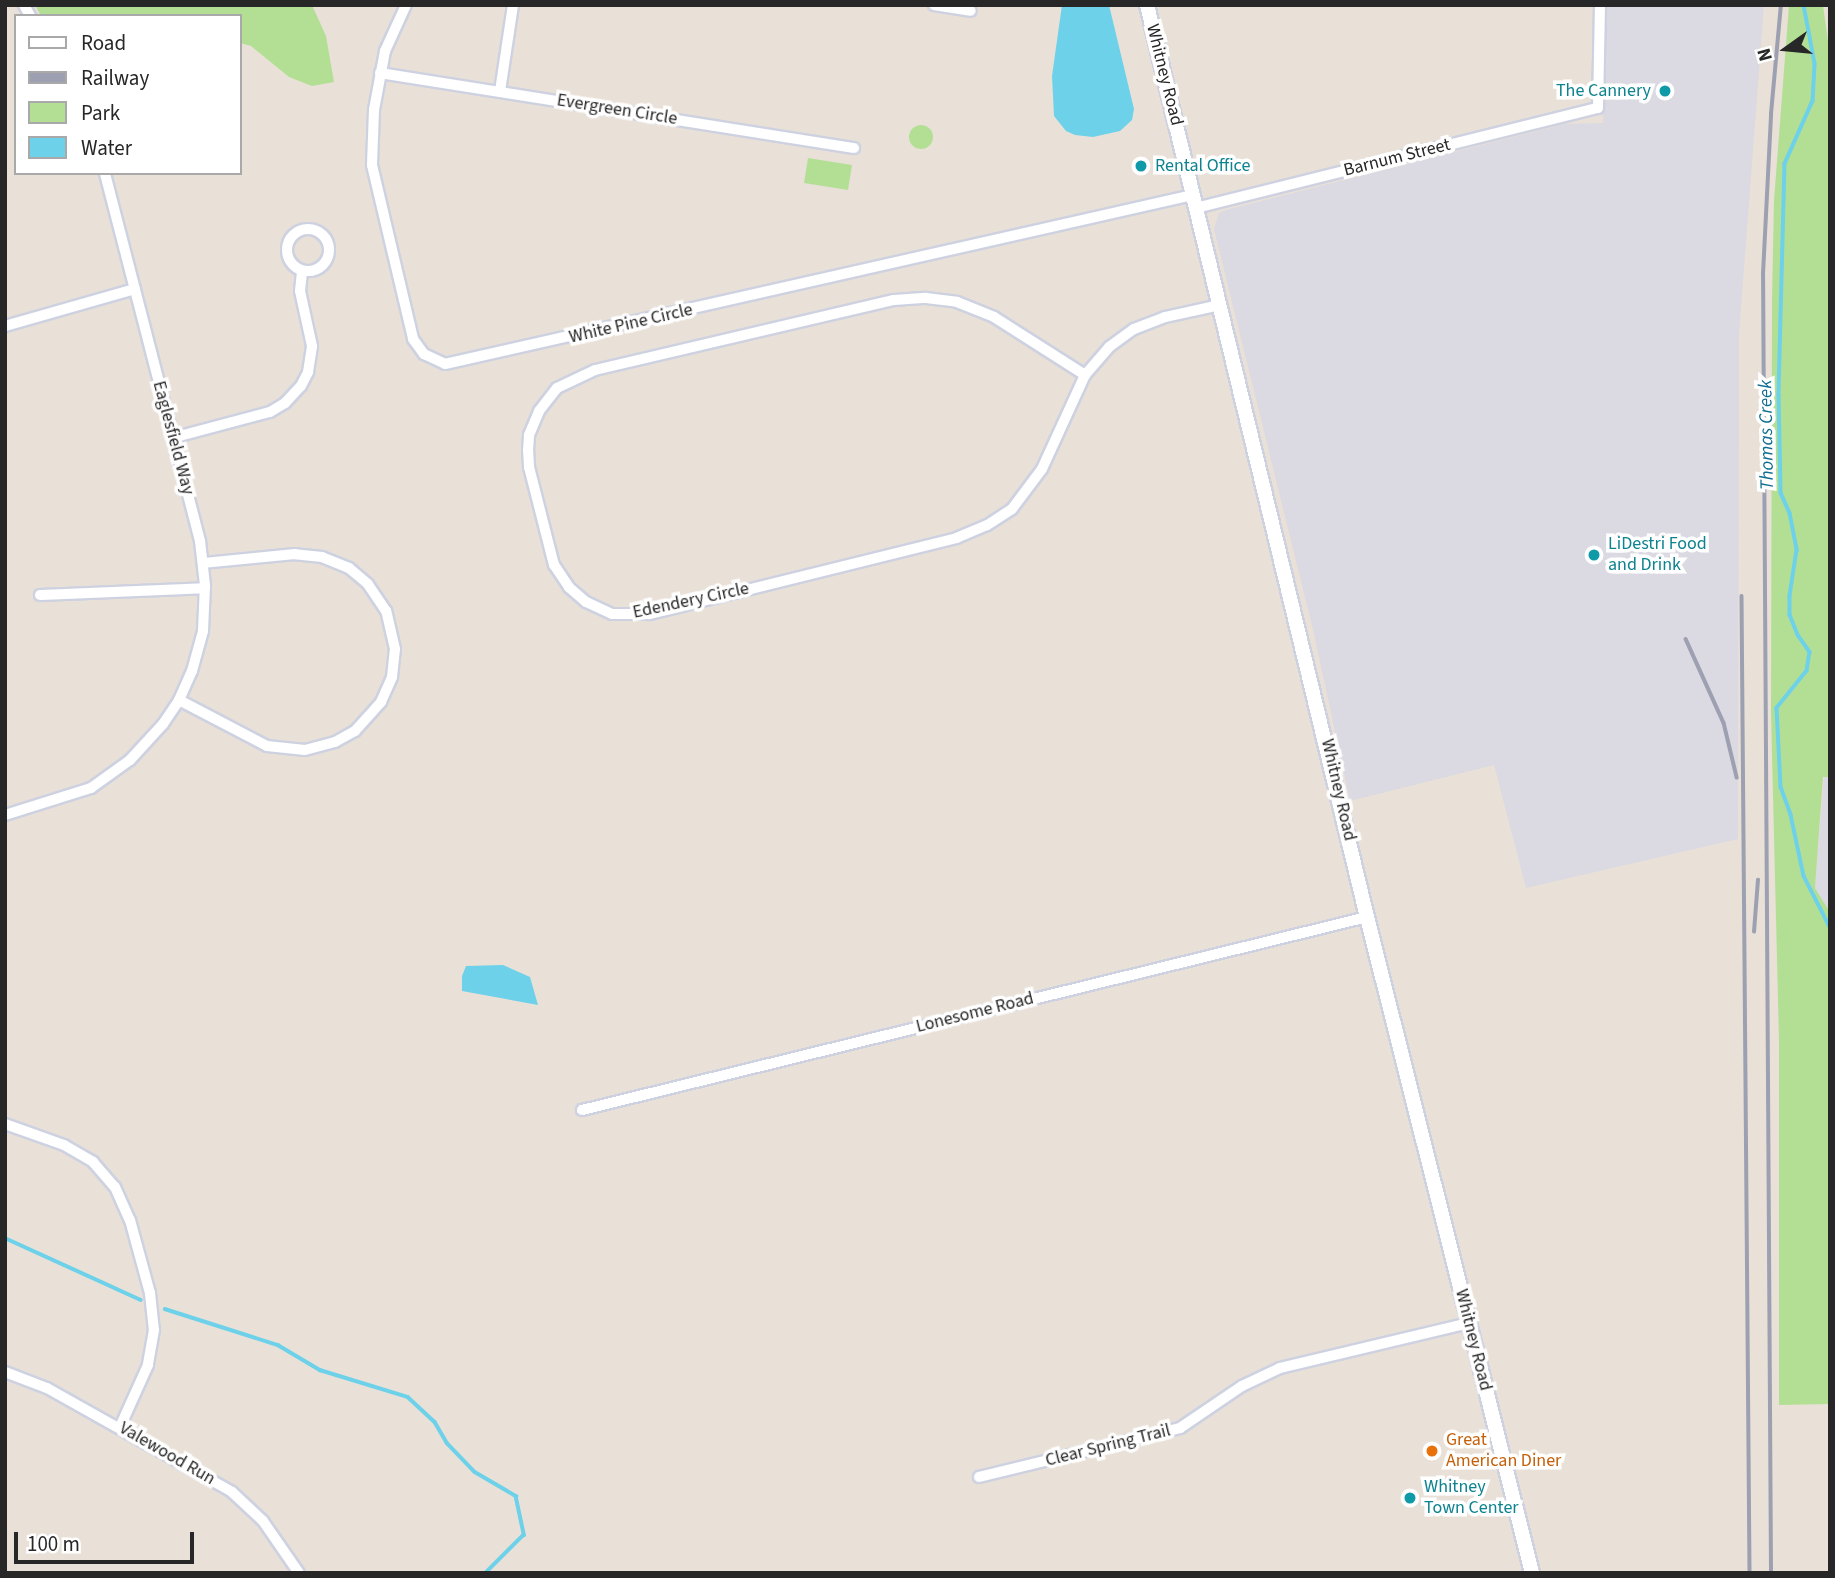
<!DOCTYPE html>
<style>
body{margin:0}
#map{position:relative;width:1835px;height:1578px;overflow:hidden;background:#e9e1d8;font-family:"Source Sans 3",sans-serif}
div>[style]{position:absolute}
.industrial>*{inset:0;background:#dbd9e1}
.green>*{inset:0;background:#b3df95}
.round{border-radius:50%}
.water>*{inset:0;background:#6dd1e9}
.stream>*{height:3.5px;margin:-1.75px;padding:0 1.75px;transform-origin:1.75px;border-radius:1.75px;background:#6dd1e9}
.roads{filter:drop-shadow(2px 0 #ced2e0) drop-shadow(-2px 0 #ced2e0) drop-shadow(0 2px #ced2e0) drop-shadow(0 -2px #ced2e0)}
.street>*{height:10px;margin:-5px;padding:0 5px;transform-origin:5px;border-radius:5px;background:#fff}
.street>.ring{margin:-5px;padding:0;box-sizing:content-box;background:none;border:10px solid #fff;border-radius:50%}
.secondary>*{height:14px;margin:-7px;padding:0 7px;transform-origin:7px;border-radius:7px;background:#fff}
.rail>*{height:3.5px;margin:-1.75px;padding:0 1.75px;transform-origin:1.75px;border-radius:1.75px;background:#9ca0b1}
.dots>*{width:19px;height:19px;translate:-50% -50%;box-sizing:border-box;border:4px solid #fff;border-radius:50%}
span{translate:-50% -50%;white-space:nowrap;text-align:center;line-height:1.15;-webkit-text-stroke:7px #fff;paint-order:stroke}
.street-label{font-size:18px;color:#272727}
.culture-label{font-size:18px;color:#0d838f}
.right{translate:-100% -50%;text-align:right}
.left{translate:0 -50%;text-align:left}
.food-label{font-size:18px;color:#c56008}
.water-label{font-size:19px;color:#116d90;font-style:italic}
.frame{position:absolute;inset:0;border:7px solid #272727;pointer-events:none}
.legend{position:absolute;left:14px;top:14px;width:228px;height:161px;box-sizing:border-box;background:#fff;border:2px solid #a9a9a9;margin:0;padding:9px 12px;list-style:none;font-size:21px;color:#272727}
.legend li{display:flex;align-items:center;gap:14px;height:35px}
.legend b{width:35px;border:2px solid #a9a9a9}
.north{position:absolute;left:1751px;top:14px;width:70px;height:70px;-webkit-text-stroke:5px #fff;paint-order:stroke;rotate:255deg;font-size:19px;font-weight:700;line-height:28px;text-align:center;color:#272727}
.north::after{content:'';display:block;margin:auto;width:24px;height:32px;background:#272727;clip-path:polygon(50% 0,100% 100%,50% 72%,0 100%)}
.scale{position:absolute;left:14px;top:1532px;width:180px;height:32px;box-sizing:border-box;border:4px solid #272727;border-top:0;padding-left:9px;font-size:21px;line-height:24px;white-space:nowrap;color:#272727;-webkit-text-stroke:5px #fff;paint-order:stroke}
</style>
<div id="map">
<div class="industrial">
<i style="clip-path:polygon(1605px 5px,1764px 5px,1739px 335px,1738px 839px,1526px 888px,1494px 765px,1350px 801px,1314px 634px,1214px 229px,1219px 213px,1226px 210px,1565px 124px,1603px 123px)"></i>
<i style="clip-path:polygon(1824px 776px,1830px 777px,1830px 912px,1815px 888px)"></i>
</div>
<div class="green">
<i style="clip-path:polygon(35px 5px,312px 5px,326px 36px,334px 82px,312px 86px,289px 77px,251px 46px,240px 43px,240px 16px,41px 16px)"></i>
<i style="clip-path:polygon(1789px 5px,1823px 5px,1830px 56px,1830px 777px,1823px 777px,1815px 888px,1830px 912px,1830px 1404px,1779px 1405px,1779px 1041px,1771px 713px,1772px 299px,1774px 200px)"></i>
<i class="round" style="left:909px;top:125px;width:24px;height:24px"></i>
<i style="clip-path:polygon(808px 158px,852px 165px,848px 190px,804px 183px)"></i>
</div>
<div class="water">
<i style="clip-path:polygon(1062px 5px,1109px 5px,1134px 109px,1132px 120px,1120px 131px,1093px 137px,1075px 135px,1066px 131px,1054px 116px,1052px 76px)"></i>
<i style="clip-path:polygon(503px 965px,530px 977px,538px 1005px,462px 991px,462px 976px,466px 966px)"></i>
</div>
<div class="stream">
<i style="left:1804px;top:5px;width:60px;rotate:79.4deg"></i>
<i style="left:1815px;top:64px;width:37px;rotate:93deg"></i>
<i style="left:1813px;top:101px;width:69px;rotate:114deg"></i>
<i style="left:1785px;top:164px;width:231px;rotate:91.5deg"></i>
<i style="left:1779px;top:395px;width:98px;rotate:88.8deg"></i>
<i style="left:1781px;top:493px;width:22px;rotate:66deg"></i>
<i style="left:1790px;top:513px;width:38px;rotate:79deg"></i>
<i style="left:1797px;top:550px;width:47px;rotate:98.7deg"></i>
<i style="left:1790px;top:596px;width:19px;rotate:90deg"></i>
<i style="left:1790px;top:615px;width:22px;rotate:68deg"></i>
<i style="left:1798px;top:635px;width:21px;rotate:55deg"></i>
<i style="left:1810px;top:652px;width:19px;rotate:99deg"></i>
<i style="left:1807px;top:671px;width:48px;rotate:129deg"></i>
<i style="left:1777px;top:708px;width:79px;rotate:87.1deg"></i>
<i style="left:1781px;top:787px;width:30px;rotate:70deg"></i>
<i style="left:1791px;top:815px;width:62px;rotate:78deg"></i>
<i style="left:1804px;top:876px;width:57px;rotate:63deg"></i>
<i style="left:5px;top:1238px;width:149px;rotate:24.5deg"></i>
<i style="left:165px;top:1309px;width:119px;rotate:17.7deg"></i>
<i style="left:278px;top:1345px;width:49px;rotate:30.8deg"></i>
<i style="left:320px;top:1370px;width:92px;rotate:17.1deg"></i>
<i style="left:408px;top:1397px;width:37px;rotate:43deg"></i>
<i style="left:435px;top:1422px;width:24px;rotate:60deg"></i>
<i style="left:447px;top:1443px;width:40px;rotate:46deg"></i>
<i style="left:475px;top:1472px;width:48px;rotate:30.3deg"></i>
<i style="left:516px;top:1496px;width:40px;rotate:78deg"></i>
<i style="left:524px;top:1535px;width:54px;rotate:135deg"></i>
</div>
<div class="roads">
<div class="street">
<i style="left:24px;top:5px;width:13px;rotate:61deg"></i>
<i style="left:406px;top:5px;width:51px;rotate:114.5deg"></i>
<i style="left:385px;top:51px;width:60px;rotate:100.6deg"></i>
<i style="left:374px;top:110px;width:55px;rotate:92.1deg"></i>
<i style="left:372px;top:165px;width:179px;rotate:76.7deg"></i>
<i style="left:413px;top:339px;width:19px;rotate:54deg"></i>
<i style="left:424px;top:354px;width:23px;rotate:25deg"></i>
<i style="left:445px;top:364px;width:767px;rotate:-12.73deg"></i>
<i style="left:934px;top:5px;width:37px;rotate:9deg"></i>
<i style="left:380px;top:73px;width:480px;rotate:9deg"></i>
<i style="left:500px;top:91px;width:87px;rotate:-81.4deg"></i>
<i style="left:1196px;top:208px;width:414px;rotate:-14deg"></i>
<i style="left:1598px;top:108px;width:103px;rotate:-88.9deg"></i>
<i class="ring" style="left:287px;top:229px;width:32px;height:32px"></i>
<i style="left:926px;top:298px;width:31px;rotate:7deg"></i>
<i style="left:957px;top:302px;width:40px;rotate:22deg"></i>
<i style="left:994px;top:317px;width:108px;rotate:32.5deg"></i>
<i style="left:1085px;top:375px;width:103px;rotate:114.6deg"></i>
<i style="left:1042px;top:469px;width:50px;rotate:126.9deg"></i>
<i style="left:1012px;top:509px;width:30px;rotate:147deg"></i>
<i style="left:987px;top:525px;width:33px;rotate:157deg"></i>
<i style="left:957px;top:538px;width:317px;rotate:166.1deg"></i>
<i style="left:649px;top:614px;width:37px;rotate:180deg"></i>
<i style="left:612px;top:614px;width:29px;rotate:-155deg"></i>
<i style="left:586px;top:602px;width:23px;rotate:-139deg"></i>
<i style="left:569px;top:587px;width:27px;rotate:-124deg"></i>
<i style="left:554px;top:565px;width:101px;rotate:-104.3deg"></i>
<i style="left:529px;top:467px;width:17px;rotate:-93deg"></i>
<i style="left:528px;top:450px;width:15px;rotate:-86deg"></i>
<i style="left:529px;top:435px;width:26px;rotate:-67deg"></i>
<i style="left:539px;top:411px;width:29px;rotate:-52deg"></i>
<i style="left:557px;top:388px;width:42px;rotate:-25.3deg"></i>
<i style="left:595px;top:370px;width:307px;rotate:-13.2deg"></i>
<i style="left:894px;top:300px;width:32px;rotate:-4deg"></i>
<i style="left:5px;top:326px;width:135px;rotate:-15.9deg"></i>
<i style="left:1085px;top:375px;width:37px;rotate:-49deg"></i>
<i style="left:1109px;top:347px;width:31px;rotate:-36deg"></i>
<i style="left:1134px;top:329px;width:33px;rotate:-21deg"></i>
<i style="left:1165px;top:317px;width:56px;rotate:-12.3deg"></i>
<i style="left:172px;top:438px;width:101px;rotate:-14.9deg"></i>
<i style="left:270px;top:412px;width:17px;rotate:-31deg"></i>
<i style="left:285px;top:403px;width:23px;rotate:-47deg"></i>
<i style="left:301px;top:386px;width:16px;rotate:-63deg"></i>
<i style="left:308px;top:372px;width:26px;rotate:-81deg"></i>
<i style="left:312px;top:346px;width:56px;rotate:-102.3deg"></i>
<i style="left:300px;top:291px;width:20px;rotate:-84deg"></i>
<i style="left:40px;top:595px;width:165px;rotate:-2.4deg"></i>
<i style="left:179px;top:700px;width:99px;rotate:27.6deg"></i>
<i style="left:267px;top:746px;width:38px;rotate:6deg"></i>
<i style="left:305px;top:750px;width:31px;rotate:-15deg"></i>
<i style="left:335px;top:742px;width:23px;rotate:-29deg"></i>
<i style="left:355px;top:731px;width:39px;rotate:-48deg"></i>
<i style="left:381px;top:702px;width:27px;rotate:-66deg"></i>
<i style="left:392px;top:677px;width:28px;rotate:-84deg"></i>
<i style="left:395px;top:649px;width:39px;rotate:-103deg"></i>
<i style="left:386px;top:611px;width:32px;rotate:-124deg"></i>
<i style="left:368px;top:584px;width:25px;rotate:-140deg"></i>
<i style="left:349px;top:568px;width:29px;rotate:-158deg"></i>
<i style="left:322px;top:557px;width:27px;rotate:-174deg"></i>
<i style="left:295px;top:554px;width:91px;rotate:174.4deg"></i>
<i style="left:5px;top:815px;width:90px;rotate:-17.4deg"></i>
<i style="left:91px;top:788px;width:48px;rotate:-35.7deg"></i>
<i style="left:130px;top:760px;width:49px;rotate:-47.5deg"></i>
<i style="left:163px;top:724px;width:29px;rotate:-56deg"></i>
<i style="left:179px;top:700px;width:32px;rotate:-66deg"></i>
<i style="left:192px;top:671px;width:41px;rotate:-74.6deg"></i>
<i style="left:203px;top:631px;width:46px;rotate:-87.5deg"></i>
<i style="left:205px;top:585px;width:44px;rotate:-96.5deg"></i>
<i style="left:200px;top:541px;width:380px;rotate:-104.5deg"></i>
<i style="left:582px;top:1110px;width:808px;rotate:-13.81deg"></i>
<i style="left:5px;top:1124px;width:63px;rotate:19.6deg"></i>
<i style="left:64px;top:1145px;width:34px;rotate:30deg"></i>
<i style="left:93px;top:1162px;width:33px;rotate:49deg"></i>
<i style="left:115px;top:1187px;width:36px;rotate:66deg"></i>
<i style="left:130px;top:1220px;width:76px;rotate:74.7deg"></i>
<i style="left:150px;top:1293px;width:37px;rotate:84deg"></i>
<i style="left:154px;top:1330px;width:36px;rotate:100deg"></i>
<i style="left:148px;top:1365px;width:68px;rotate:114.3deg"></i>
<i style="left:5px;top:1372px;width:45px;rotate:20.9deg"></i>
<i style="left:47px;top:1388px;width:212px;rotate:29.3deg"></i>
<i style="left:232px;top:1492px;width:42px;rotate:43.1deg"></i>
<i style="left:263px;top:1521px;width:63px;rotate:55.3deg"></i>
<i style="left:979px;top:1477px;width:207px;rotate:-13.7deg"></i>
<i style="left:1180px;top:1428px;width:75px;rotate:-34.1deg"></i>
<i style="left:1242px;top:1386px;width:42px;rotate:-25.3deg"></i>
<i style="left:1280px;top:1368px;width:194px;rotate:-13.4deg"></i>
</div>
<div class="secondary">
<i style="left:1147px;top:5px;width:938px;rotate:76.44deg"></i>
<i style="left:1367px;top:917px;width:676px;rotate:75.88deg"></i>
</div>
</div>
<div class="rail">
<i style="left:1742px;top:596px;width:977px;rotate:89.53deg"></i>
<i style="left:1686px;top:639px;width:92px;rotate:65.7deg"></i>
<i style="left:1724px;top:723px;width:56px;rotate:76.5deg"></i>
<i style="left:1754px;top:932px;width:52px;rotate:-85.6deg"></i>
<i style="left:1771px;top:1573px;width:1299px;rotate:-90.35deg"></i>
<i style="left:1763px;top:274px;width:160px;rotate:-87.1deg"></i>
<i style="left:1771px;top:114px;width:109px;rotate:-84.8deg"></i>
</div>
<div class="dots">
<i style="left:1665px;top:91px;background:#0f9aa8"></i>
<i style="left:1141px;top:166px;background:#0f9aa8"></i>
<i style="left:1594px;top:555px;background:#0f9aa8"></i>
<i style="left:1432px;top:1451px;background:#e8710a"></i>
<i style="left:1410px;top:1498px;background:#0f9aa8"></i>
</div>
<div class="street-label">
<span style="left:1164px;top:75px;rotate:76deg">Whitney Road</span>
<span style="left:617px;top:110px;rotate:9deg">Evergreen Circle</span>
<span style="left:1397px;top:158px;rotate:-14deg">Barnum Street</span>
<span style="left:631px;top:324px;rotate:-13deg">White Pine Circle</span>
<span style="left:173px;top:438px;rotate:75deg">Eaglesfield Way</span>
<span style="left:691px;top:601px;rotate:-12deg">Edendery Circle</span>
<span style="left:1338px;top:790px;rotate:77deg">Whitney Road</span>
<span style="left:975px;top:1013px;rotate:-14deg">Lonesome Road</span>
<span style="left:1473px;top:1340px;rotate:76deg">Whitney Road</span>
<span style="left:1108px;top:1446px;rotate:-14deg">Clear Spring Trail</span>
<span style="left:167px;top:1454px;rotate:30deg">Valewood Run</span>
</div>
<div class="culture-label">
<span class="right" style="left:1651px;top:91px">The Cannery</span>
<span class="left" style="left:1155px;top:166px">Rental Office</span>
<span class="left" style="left:1608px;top:555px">LiDestri Food<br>and Drink</span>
<span class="left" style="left:1424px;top:1498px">Whitney<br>Town Center</span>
</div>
<div class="food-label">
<span class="left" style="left:1446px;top:1451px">Great<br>American Diner</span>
</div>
<div class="water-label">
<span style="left:1767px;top:435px;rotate:-91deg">Thomas Creek</span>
</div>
<div class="frame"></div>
<ul class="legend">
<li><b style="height:9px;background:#fff"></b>Road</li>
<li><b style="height:9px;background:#9ca0b1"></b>Railway</li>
<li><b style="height:19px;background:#b3df95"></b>Park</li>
<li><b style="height:19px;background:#6dd1e9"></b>Water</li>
</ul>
<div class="north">N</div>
<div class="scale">100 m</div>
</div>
